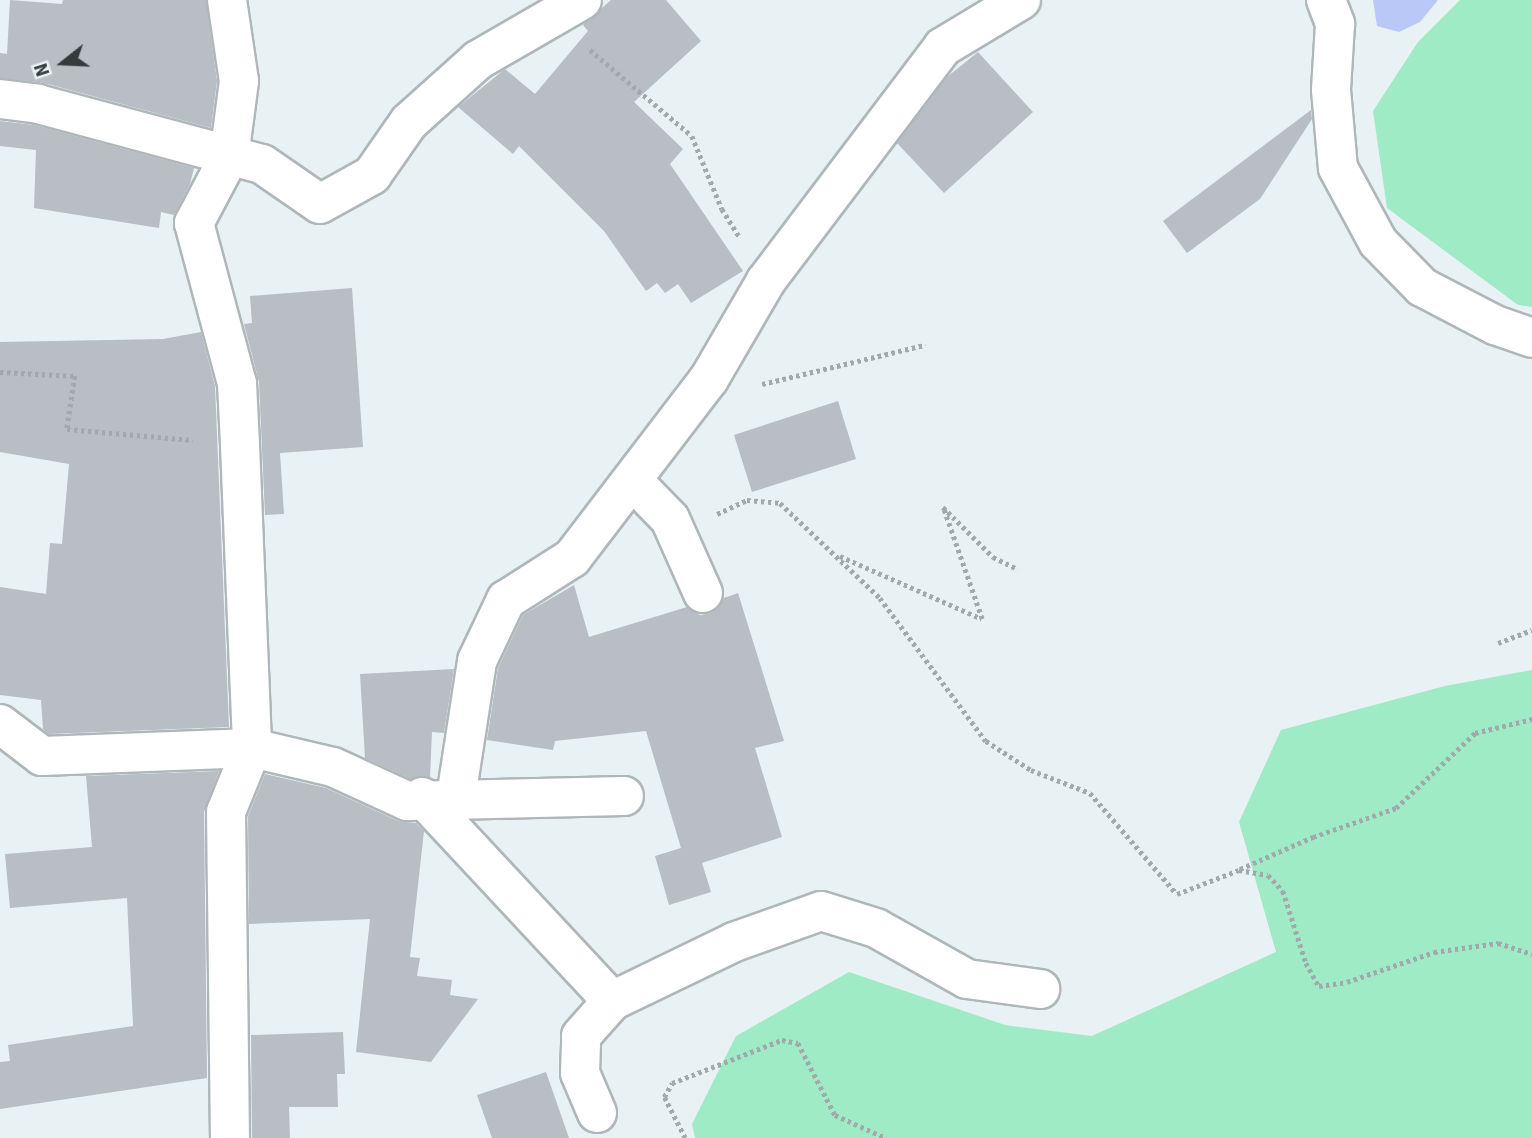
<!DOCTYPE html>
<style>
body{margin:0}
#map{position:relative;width:1532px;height:1138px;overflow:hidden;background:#e8f1f3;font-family:"Source Sans 3",sans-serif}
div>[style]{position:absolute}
.green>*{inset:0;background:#9eebc5}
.water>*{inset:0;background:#bac8f7}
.building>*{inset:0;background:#b8bec3}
.path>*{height:4.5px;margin-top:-2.25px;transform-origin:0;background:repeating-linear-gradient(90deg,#a2a9ab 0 3.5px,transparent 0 7px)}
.roads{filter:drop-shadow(2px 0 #afb7ba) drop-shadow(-2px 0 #afb7ba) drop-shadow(0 2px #afb7ba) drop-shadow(0 -2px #afb7ba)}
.street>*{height:38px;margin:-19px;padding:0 19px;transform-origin:19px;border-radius:19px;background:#fff}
span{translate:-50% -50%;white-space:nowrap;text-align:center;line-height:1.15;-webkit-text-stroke:7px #e8f1f3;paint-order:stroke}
.north{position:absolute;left:28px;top:28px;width:70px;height:70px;-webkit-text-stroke:5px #e8f1f3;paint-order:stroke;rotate:252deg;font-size:19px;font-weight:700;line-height:28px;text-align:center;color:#363a3b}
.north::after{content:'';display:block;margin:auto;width:24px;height:32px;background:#363a3b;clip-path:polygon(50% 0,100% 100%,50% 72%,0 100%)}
</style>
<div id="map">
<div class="green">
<i style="clip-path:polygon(1460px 0,1532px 0,1532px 307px,1518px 305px,1387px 208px,1373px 111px,1418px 42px)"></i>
<i style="clip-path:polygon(1532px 670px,1532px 1138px,695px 1138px,692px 1124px,736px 1036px,849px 972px,1005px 1025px,1092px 1036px,1276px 952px,1239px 822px,1281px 730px,1445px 686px)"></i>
</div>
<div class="water">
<i style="clip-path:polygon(1373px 0,1438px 0,1420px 22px,1399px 32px,1377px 26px)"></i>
</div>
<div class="building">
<i style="clip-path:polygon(10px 0,62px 4px,63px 0,206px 0,217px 81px,211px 128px,44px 83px,0 78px,0 53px,7px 54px)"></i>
<i style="clip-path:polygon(611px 0,666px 0,701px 41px,634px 102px,683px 149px,670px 164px,743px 271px,691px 303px,678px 284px,665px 293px,657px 283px,646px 291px,604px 231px,519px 146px,513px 154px,458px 107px,505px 69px,535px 94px,588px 31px,583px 25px)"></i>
<i style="clip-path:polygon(978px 52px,1033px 112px,944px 193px,897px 143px,947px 77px)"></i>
<i style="clip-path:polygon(1311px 110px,1312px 119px,1260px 199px,1187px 253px,1163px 221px)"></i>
<i style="clip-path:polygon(0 121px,34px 125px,194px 168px,190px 184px,174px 215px,161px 212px,159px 228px,34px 208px,36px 150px,0 146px)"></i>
<i style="clip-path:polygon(352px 288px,363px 447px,280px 453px,284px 514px,265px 515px,259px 382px,244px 324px,252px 323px,250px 296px)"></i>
<i style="clip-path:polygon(201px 332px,215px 386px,229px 727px,49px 734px,43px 729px,41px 700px,0 695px,0 587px,46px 594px,50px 543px,62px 544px,69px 464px,0 452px,0 342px,163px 339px)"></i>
<i style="clip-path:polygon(838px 401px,856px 459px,752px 492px,734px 435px)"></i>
<i style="clip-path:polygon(574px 585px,589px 637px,687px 607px,700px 615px,711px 613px,724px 598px,738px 593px,784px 741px,755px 748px,782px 837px,702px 863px,711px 892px,669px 905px,655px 856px,681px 848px,646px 731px,555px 741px,553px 750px,487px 740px,498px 668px,523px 615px)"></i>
<i style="clip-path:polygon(454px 669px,444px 733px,432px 732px,430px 777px,411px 779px,365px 758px,360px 674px)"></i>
<i style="clip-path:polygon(219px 771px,204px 812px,207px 1078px,0 1109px,0 1062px,10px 1061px,8px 1045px,133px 1026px,127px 898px,10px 908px,5px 854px,92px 847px,86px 776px)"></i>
<i style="clip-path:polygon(265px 774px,326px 788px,398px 821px,416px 823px,424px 831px,410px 957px,420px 958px,417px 976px,452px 980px,450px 995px,478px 999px,431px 1062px,356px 1052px,370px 919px,249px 924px,248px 816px)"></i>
<i style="clip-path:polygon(343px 1032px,345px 1074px,337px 1074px,338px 1107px,289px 1107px,290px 1138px,252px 1138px,251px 1035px)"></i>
<i style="clip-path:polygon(546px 1072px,569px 1138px,492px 1138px,477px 1095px)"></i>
</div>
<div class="path">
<i style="left:590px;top:50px;width:133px;rotate:40.1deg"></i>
<i style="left:692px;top:136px;width:79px;rotate:67.7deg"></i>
<i style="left:722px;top:209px;width:34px;rotate:58deg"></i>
<i style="left:0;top:372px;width:75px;rotate:3.1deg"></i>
<i style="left:75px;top:376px;width:54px;rotate:98.6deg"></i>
<i style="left:67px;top:429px;width:126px;rotate:5deg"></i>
<i style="left:762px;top:384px;width:168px;rotate:-13.5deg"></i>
<i style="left:717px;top:514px;width:33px;rotate:-25deg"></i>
<i style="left:747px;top:500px;width:33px;rotate:5deg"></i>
<i style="left:780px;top:503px;width:138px;rotate:43.5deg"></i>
<i style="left:880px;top:598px;width:178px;rotate:53.5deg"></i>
<i style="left:986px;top:741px;width:54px;rotate:32.8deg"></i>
<i style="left:1031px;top:770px;width:63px;rotate:21.3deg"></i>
<i style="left:1090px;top:793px;width:133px;rotate:49.3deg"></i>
<i style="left:1177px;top:894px;width:66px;rotate:-21.2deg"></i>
<i style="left:1239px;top:870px;width:29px;rotate:10deg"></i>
<i style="left:1268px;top:875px;width:22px;rotate:47deg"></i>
<i style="left:1283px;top:891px;width:76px;rotate:72.3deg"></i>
<i style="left:1306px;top:963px;width:26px;rotate:61deg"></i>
<i style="left:1319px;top:986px;width:28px;rotate:-8deg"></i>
<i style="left:1347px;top:982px;width:92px;rotate:-19deg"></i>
<i style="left:1434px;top:952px;width:65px;rotate:-8deg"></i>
<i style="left:1498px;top:943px;width:36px;rotate:18deg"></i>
<i style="left:840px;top:556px;width:155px;rotate:23.9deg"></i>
<i style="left:982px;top:619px;width:119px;rotate:-109.2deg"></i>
<i style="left:943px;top:507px;width:71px;rotate:45deg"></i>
<i style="left:993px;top:557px;width:28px;rotate:26deg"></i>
<i style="left:1498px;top:643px;width:36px;rotate:-21deg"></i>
<i style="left:1240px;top:869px;width:80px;rotate:-23.7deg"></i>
<i style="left:1313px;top:837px;width:88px;rotate:-19.3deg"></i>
<i style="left:1396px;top:808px;width:109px;rotate:-43.5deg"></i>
<i style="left:1475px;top:733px;width:59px;rotate:-13.8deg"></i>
<i style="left:685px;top:1138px;width:46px;rotate:-117.1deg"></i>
<i style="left:664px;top:1097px;width:16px;rotate:-60deg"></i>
<i style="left:672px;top:1083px;width:118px;rotate:-21.4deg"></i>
<i style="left:782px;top:1040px;width:16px;rotate:11deg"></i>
<i style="left:798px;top:1043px;width:81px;rotate:62.8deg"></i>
<i style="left:835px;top:1115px;width:56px;rotate:24.3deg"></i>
</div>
<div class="roads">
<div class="street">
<i style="left:227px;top:0;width:82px;rotate:81.6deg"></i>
<i style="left:239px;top:81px;width:77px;rotate:97.5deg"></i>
<i style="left:229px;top:157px;width:75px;rotate:117.9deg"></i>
<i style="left:194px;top:223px;width:166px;rotate:75deg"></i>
<i style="left:237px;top:383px;width:62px;rotate:87.2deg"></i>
<i style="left:240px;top:445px;width:303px;rotate:87.7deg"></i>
<i style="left:252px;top:748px;width:69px;rotate:112.1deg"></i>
<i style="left:226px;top:812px;width:326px;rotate:89.3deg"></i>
<i style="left:1326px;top:0;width:26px;rotate:69deg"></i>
<i style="left:1335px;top:24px;width:66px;rotate:93.5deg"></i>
<i style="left:1331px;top:90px;width:78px;rotate:84.9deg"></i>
<i style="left:1338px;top:168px;width:84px;rotate:61.6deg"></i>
<i style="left:1378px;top:242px;width:63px;rotate:45.6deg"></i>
<i style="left:1422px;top:287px;width:82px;rotate:27.5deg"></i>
<i style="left:1495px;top:325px;width:39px;rotate:19deg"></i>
<i style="left:0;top:99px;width:38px;rotate:7deg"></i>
<i style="left:38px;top:104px;width:232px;rotate:15deg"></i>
<i style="left:262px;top:164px;width:70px;rotate:34.6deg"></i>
<i style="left:320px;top:204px;width:60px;rotate:-29.1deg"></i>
<i style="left:372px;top:175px;width:65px;rotate:-55.1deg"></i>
<i style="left:409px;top:122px;width:93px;rotate:-41.9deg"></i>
<i style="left:478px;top:60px;width:120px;rotate:-30deg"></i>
<i style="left:632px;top:480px;width:54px;rotate:45.7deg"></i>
<i style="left:670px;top:519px;width:81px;rotate:66deg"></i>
<i style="left:0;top:724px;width:53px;rotate:37.3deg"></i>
<i style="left:42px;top:756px;width:210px;rotate:-2.2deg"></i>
<i style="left:252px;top:748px;width:83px;rotate:13.2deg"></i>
<i style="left:333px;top:767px;width:81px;rotate:24.7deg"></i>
<i style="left:407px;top:801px;width:217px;rotate:-1.3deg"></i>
<i style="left:422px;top:797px;width:279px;rotate:47deg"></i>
<i style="left:612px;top:1001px;width:136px;rotate:-25.8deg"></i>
<i style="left:734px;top:942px;width:92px;rotate:-19.6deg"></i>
<i style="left:821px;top:911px;width:58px;rotate:17.2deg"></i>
<i style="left:876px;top:928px;width:104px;rotate:29.3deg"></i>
<i style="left:967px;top:979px;width:74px;rotate:7.8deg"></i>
<i style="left:456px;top:797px;width:138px;rotate:-81.2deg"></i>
<i style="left:477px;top:661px;width:68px;rotate:-64.6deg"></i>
<i style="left:506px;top:600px;width:78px;rotate:-32.5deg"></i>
<i style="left:572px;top:558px;width:225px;rotate:-52.6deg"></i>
<i style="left:709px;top:379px;width:113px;rotate:-59.8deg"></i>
<i style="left:766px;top:281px;width:293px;rotate:-52.9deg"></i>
<i style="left:943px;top:47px;width:91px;rotate:-31.1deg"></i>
<i style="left:597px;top:1113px;width:43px;rotate:-113deg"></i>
<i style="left:580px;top:1073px;width:37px;rotate:-88deg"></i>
<i style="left:581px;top:1036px;width:47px;rotate:-48.5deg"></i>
</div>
</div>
<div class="north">N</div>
</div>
